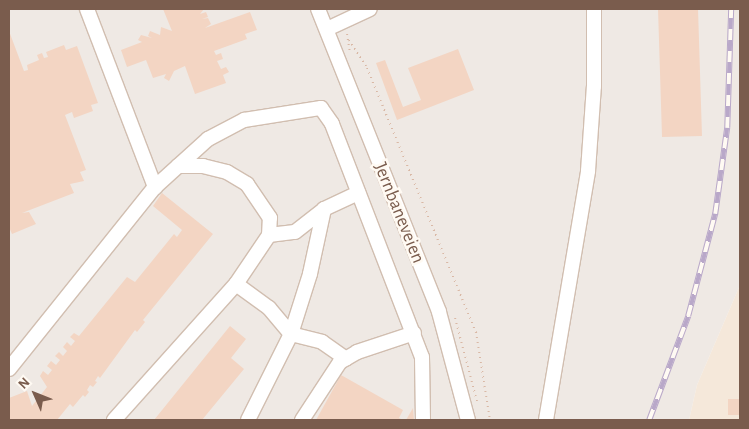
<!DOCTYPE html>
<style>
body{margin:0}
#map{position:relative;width:749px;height:429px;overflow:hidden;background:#fdf6ec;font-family:"Alegreya Sans",sans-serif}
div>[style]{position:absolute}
.residential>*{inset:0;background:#f5e8da}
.industrial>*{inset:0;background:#efe9e4}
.building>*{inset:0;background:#f3d5c3}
.path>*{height:2px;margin-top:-1px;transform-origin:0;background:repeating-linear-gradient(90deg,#d9b8a5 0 1px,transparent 0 5px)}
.roads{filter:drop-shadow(1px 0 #d1beb0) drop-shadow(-1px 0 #d1beb0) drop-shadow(0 1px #d1beb0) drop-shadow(0 -1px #d1beb0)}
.minor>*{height:14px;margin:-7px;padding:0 7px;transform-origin:7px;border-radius:7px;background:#fff}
.rail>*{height:5.5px;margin-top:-2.75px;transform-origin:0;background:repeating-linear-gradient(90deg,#fffaf3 0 11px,#b9a8c9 0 22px);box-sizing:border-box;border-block:1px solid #b9a8c9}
span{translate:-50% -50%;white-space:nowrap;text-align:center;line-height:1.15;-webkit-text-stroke:5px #fffaf3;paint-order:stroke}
.street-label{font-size:19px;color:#7a5c4d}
.frame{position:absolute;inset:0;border:10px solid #7a5c4d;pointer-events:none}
.north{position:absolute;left:10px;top:369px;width:50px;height:50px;-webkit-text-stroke:4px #fffaf3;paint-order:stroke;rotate:314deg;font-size:14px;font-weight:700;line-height:20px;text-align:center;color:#7a5c4d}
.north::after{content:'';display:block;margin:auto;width:18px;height:22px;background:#7a5c4d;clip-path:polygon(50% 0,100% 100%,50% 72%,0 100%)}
</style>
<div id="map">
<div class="residential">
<i style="clip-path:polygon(740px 285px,740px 420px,689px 420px,697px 385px)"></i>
</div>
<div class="industrial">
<i style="clip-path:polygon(9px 9px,740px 9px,740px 285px,697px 385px,689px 420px,9px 420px)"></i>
</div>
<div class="building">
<i style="clip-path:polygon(163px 9px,204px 9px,200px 14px,206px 12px,208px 17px,202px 19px,208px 18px,211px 24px,205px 28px,250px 12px,257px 30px,245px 34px,247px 39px,214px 51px,216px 55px,221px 53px,223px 59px,217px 61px,221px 69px,226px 67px,229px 72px,223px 75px,226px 83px,195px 94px,185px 66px,174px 71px,169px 81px,164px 78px,166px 74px,153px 78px,146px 60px,127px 67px,121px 50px,142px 42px,138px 40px,141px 35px,152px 38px,148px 36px,150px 31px,160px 35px,161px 27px,172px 31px)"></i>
<i style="clip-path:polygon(658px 9px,698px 9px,702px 136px,662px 137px)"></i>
<i style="clip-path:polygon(9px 31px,24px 71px,28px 70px,27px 65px,39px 60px,37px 55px,42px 53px,44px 58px,48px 57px,46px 52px,64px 45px,66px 50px,77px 46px,98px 103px,91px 105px,93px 111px,74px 118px,72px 112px,65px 115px,86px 170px,80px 172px,84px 181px,70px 184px,74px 193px,22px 213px,29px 212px,36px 224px,12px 234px,9px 227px)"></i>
<i style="clip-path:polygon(458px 49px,474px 90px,397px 120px,376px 63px,385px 60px,403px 107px,421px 100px,408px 68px)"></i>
<i style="clip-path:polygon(162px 193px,213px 234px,143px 320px,145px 322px,137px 332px,135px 330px,100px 378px,98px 376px,95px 381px,97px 382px,93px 387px,90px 385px,87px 390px,89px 392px,85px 397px,83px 395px,73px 407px,70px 404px,57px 420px,9px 420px,9px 398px,27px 391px,32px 406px,47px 387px,40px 376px,43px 371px,48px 375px,52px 370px,47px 366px,51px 361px,56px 365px,60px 360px,55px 356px,59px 352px,63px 356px,67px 351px,63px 347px,67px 342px,71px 346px,75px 341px,70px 337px,74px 333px,79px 336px,127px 277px,135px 282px,174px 234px,177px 237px,182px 230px,153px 206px)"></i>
<i style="clip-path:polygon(230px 326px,246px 339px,231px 358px,244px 369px,202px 420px,154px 420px)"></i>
<i style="clip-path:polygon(341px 375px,403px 410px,399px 418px,403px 420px,316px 420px)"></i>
<i style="clip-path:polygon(728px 399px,740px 399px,740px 415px,728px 415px)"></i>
<i style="clip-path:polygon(413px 408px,414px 420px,406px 420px)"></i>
</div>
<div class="path">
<i style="left:347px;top:34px;width:20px;rotate:81deg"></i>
<i style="left:349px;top:40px;width:33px;rotate:57deg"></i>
<i style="left:367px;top:68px;width:286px;rotate:67.6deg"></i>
<i style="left:476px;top:332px;width:89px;rotate:81deg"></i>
<i style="left:455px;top:318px;width:86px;rotate:75.2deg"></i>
</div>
<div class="roads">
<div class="minor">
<i style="left:87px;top:9px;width:191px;rotate:69.1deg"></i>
<i style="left:318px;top:9px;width:326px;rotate:68.2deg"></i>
<i style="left:439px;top:312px;width:112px;rotate:75deg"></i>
<i style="left:327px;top:29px;width:47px;rotate:-24.9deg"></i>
<i style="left:324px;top:209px;width:66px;rotate:102.2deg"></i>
<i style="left:310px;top:274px;width:63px;rotate:107.6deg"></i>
<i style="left:291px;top:334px;width:32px;rotate:14deg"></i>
<i style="left:322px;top:342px;width:29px;rotate:35deg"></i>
<i style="left:269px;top:235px;width:26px;rotate:-7deg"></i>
<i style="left:295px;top:232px;width:37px;rotate:-38deg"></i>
<i style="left:324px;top:209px;width:38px;rotate:-25deg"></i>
<i style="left:236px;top:284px;width:41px;rotate:36deg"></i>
<i style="left:269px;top:308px;width:34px;rotate:50deg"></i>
<i style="left:291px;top:334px;width:96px;rotate:116.6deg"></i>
<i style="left:9px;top:369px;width:233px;rotate:-51.3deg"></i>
<i style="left:155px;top:187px;width:72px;rotate:-42.2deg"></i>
<i style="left:208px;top:139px;width:41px;rotate:-27.8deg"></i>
<i style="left:244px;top:120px;width:78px;rotate:-8.9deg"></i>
<i style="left:321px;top:108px;width:19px;rotate:55deg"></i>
<i style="left:332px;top:124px;width:250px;rotate:68.9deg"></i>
<i style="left:422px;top:357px;width:63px;rotate:89.1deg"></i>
<i style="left:114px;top:420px;width:183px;rotate:-48.1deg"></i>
<i style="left:236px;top:284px;width:59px;rotate:-56deg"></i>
<i style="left:269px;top:235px;width:17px;rotate:-87deg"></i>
<i style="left:270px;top:218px;width:41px;rotate:-124.1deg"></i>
<i style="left:247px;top:184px;width:23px;rotate:-149deg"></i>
<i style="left:227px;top:172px;width:25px;rotate:-166deg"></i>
<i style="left:203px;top:166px;width:25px;rotate:180deg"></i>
<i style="left:302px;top:420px;width:69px;rotate:-56.8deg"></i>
<i style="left:340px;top:362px;width:20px;rotate:-30deg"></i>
<i style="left:357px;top:352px;width:60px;rotate:-18.4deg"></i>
<i style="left:546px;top:420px;width:253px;rotate:-80.4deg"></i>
<i style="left:588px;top:171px;width:85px;rotate:-86deg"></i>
<i style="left:594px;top:86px;width:77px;rotate:-90deg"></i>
</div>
</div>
<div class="rail">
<i style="left:649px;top:420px;width:111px;rotate:-69.4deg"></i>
<i style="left:688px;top:316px;width:106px;rotate:-75.2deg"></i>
<i style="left:715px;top:214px;width:87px;rotate:-82.1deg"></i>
<i style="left:727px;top:128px;width:119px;rotate:-88.1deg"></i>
</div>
<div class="street-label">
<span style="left:399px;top:213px;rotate:68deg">Jernbaneveien</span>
</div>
<div class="frame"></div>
<div class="north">N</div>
</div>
